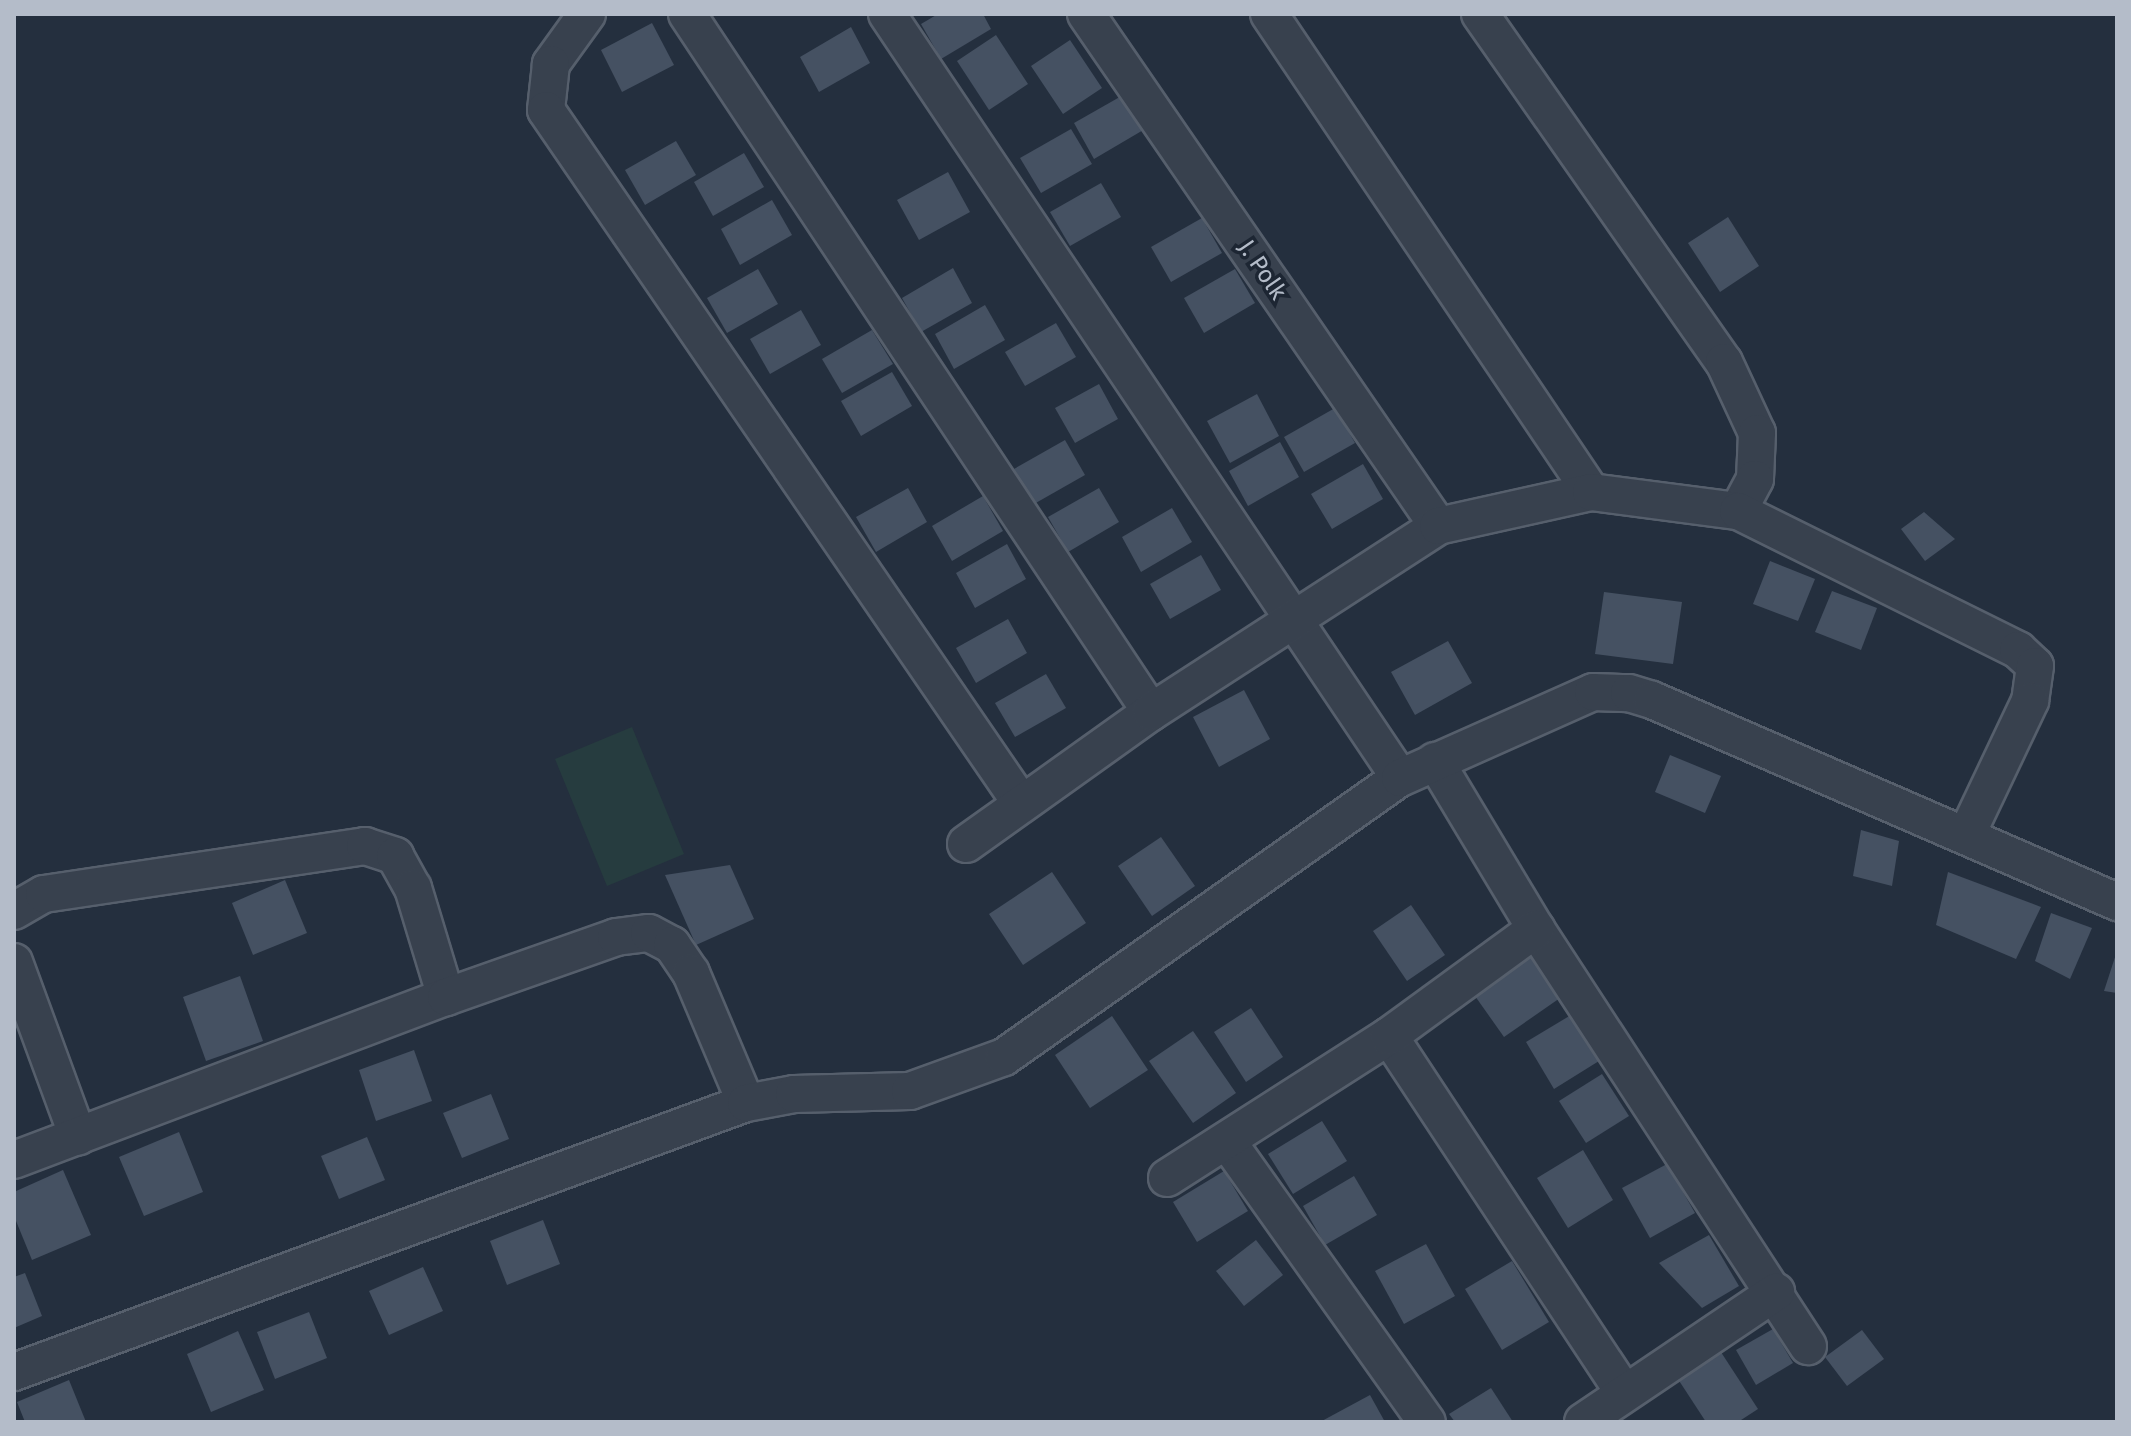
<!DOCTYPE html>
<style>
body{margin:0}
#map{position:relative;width:2131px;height:1436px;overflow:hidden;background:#242f3e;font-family:"Fira Sans",sans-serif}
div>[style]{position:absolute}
.green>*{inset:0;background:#263c3f}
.building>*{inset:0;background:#455162}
.roads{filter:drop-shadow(2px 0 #565f6c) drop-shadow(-2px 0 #565f6c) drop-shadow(0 2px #565f6c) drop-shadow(0 -2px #565f6c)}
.minor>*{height:36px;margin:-18px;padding:0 18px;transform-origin:18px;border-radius:18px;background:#38414e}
span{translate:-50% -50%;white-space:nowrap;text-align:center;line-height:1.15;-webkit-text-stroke:7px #1d2633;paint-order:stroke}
.street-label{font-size:24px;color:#b4bcc9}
.frame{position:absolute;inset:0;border:16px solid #b4bcc9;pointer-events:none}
</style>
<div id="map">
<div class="green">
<i style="clip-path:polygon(632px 727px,684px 854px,607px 886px,555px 759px)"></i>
</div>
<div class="building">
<i style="clip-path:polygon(938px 14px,983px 14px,991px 29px,941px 59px,921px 24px)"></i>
<i style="clip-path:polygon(652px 23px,674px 65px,622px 92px,601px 50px)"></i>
<i style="clip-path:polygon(851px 27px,870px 63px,819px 92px,800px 57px)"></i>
<i style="clip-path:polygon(996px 35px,1028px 84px,989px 110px,957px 61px)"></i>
<i style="clip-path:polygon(1070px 40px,1102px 88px,1063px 114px,1031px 66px)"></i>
<i style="clip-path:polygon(1125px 94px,1145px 129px,1094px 159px,1074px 123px)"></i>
<i style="clip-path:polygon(1071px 129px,1092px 164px,1041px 193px,1020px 158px)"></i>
<i style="clip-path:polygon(676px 141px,696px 175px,645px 205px,625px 170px)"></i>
<i style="clip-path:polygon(744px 153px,764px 187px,713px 216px,694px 182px)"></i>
<i style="clip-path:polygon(948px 172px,970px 212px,919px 240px,897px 200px)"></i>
<i style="clip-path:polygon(1101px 183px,1121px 217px,1070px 246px,1050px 212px)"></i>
<i style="clip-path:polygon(772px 200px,792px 235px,740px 265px,721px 229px)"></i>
<i style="clip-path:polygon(1728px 217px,1759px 266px,1720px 292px,1688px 243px)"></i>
<i style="clip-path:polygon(1202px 218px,1222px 253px,1171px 282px,1151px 247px)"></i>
<i style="clip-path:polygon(953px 268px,972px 303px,921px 332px,902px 298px)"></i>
<i style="clip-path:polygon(758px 269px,778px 304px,727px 333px,707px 298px)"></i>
<i style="clip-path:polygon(1235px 269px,1255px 303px,1204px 333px,1184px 298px)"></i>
<i style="clip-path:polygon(985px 305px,1005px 340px,954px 369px,935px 334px)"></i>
<i style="clip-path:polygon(801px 310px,821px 345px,770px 374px,750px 339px)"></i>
<i style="clip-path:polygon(1056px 323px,1076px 357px,1025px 386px,1005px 352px)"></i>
<i style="clip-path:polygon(872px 330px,893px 364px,842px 393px,822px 359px)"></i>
<i style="clip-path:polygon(892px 372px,912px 406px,861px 436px,841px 401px)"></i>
<i style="clip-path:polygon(1099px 384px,1118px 419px,1075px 443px,1055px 408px)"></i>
<i style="clip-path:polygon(1257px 394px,1279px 436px,1230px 463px,1207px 421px)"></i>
<i style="clip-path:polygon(1335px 408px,1355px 443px,1304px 472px,1284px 437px)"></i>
<i style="clip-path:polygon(1065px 440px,1085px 475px,1034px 504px,1014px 469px)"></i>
<i style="clip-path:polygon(1280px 442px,1299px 477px,1248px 506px,1229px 471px)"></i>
<i style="clip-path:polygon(1363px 464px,1383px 499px,1332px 529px,1311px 494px)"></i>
<i style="clip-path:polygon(908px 488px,927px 522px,876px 552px,856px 517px)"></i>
<i style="clip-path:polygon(1099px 488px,1119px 522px,1068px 552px,1048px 517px)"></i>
<i style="clip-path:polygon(983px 496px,1003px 531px,952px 561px,932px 526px)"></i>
<i style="clip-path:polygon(1172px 508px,1192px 542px,1141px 572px,1122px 537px)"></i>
<i style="clip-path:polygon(1924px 512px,1955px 539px,1925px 561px,1901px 529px)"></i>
<i style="clip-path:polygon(1007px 544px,1026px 579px,975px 608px,956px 573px)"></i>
<i style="clip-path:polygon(1201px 555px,1221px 590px,1170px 619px,1150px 584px)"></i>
<i style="clip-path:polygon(1770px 561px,1815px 579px,1798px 621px,1753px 604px)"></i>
<i style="clip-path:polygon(1832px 591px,1877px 608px,1861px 650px,1815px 632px)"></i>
<i style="clip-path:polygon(1604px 592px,1682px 602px,1673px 664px,1595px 654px)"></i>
<i style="clip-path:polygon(1008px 619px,1027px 653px,976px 683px,956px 648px)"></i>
<i style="clip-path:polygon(1448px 641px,1472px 683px,1415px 715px,1391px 672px)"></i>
<i style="clip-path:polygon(1046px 674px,1066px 708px,1015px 737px,995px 703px)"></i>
<i style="clip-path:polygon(1244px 690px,1270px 739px,1219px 767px,1193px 717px)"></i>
<i style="clip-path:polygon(1670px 755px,1721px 776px,1705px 813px,1655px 792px)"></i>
<i style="clip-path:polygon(1861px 830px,1899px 841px,1892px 886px,1853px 876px)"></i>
<i style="clip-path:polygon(1161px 837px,1195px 886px,1152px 916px,1118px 866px)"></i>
<i style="clip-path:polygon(730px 865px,754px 919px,696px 945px,665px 875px)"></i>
<i style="clip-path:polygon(1052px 872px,1086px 923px,1023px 965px,989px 914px)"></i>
<i style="clip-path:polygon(1948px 872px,2041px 907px,2016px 959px,1936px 925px)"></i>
<i style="clip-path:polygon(285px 880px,307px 933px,253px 955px,232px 903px)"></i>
<i style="clip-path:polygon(1411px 905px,1445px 955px,1407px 981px,1373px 931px)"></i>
<i style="clip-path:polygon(2051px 913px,2092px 928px,2070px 979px,2035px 961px)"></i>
<i style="clip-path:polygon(2117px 951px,2117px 993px,2104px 991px)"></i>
<i style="clip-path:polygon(1531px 957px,1560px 998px,1504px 1037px,1475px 996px)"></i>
<i style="clip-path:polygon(240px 976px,263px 1041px,206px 1061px,183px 997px)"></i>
<i style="clip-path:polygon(1251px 1008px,1283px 1057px,1246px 1082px,1214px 1032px)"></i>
<i style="clip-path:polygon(1571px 1015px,1599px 1061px,1554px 1089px,1526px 1042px)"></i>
<i style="clip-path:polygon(1112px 1016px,1148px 1070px,1090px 1108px,1055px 1055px)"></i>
<i style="clip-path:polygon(1193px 1031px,1236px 1093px,1193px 1123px,1149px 1061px)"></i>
<i style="clip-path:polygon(414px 1050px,432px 1101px,376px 1121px,359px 1070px)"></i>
<i style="clip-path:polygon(1602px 1074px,1629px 1116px,1586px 1143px,1559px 1101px)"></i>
<i style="clip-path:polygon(491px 1094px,509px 1139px,462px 1158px,443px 1113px)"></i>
<i style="clip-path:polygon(1322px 1121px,1347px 1161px,1293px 1194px,1268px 1154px)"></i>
<i style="clip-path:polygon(179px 1132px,203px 1192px,144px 1216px,119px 1157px)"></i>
<i style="clip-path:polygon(367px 1137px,385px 1180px,339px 1199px,321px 1156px)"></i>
<i style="clip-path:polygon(1583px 1150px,1613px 1200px,1568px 1228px,1537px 1178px)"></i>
<i style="clip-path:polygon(1667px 1164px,1695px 1213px,1650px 1238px,1622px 1188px)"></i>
<i style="clip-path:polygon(63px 1170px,91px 1235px,32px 1260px,14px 1216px,14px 1192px)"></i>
<i style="clip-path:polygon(1224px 1171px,1248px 1211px,1197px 1242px,1173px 1202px)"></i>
<i style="clip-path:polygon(1354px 1176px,1377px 1215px,1325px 1245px,1303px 1206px)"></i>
<i style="clip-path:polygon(543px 1220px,560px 1264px,507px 1285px,490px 1241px)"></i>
<i style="clip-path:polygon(1709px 1235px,1739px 1286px,1702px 1308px,1659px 1263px)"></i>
<i style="clip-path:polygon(1256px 1240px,1283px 1275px,1244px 1306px,1216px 1271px)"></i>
<i style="clip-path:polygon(1426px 1244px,1455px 1296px,1404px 1324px,1375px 1271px)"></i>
<i style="clip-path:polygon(1512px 1261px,1549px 1322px,1502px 1350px,1465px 1289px)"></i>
<i style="clip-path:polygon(423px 1267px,443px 1311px,389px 1335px,369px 1291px)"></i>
<i style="clip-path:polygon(25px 1273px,42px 1316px,14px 1328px,14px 1277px)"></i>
<i style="clip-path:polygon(309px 1312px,327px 1358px,275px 1379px,257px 1332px)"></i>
<i style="clip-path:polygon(1773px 1329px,1793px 1363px,1756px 1385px,1736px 1350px)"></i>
<i style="clip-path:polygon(1862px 1330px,1884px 1359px,1847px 1386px,1825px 1357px)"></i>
<i style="clip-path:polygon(238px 1331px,264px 1390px,211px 1412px,187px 1354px)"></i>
<i style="clip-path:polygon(1717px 1346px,1758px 1409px,1738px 1422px,1706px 1422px,1674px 1373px)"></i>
<i style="clip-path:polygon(69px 1380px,86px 1422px,25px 1422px,17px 1402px)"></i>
<i style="clip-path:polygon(1491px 1388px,1513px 1422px,1455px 1422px,1449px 1414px)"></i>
<i style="clip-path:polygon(1370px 1395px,1385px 1422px,1320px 1422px)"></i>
</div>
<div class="roads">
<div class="minor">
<i style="left:587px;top:14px;width:62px;rotate:125.8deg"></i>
<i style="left:551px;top:64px;width:46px;rotate:96.2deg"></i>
<i style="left:546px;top:110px;width:840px;rotate:55.57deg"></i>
<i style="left:687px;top:14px;width:838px;rotate:56.39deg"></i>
<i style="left:887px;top:14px;width:920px;rotate:56.12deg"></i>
<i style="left:1086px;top:14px;width:621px;rotate:55.49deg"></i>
<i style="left:1269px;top:14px;width:576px;rotate:56.03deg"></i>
<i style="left:1480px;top:14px;width:425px;rotate:55deg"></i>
<i style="left:1724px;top:362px;width:78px;rotate:65.1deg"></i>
<i style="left:1757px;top:433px;width:46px;rotate:92.5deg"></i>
<i style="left:1755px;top:479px;width:36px;rotate:118deg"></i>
<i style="left:1435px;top:761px;width:196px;rotate:59deg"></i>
<i style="left:1536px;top:929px;width:498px;rotate:56.9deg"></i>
<i style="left:966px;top:844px;width:227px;rotate:-35.5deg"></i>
<i style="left:1151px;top:712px;width:342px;rotate:-32.9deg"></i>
<i style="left:1438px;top:526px;width:157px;rotate:-12.5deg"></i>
<i style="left:1591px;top:492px;width:148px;rotate:7.4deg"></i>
<i style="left:1738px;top:511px;width:313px;rotate:26.4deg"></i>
<i style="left:2018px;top:650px;width:23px;rotate:43deg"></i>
<i style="left:2035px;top:666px;width:35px;rotate:98deg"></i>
<i style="left:2030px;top:701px;width:149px;rotate:115.4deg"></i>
<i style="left:14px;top:911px;width:34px;rotate:-30deg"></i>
<i style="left:44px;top:894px;width:325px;rotate:-8.5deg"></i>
<i style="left:365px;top:846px;width:32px;rotate:18deg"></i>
<i style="left:395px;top:856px;width:37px;rotate:61deg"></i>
<i style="left:413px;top:888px;width:114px;rotate:73.2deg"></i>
<i style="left:14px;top:962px;width:186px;rotate:69.9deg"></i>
<i style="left:1389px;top:1036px;width:427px;rotate:56.6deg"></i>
<i style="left:1227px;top:1141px;width:345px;rotate:54.6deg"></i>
<i style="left:14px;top:1160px;width:462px;rotate:-20.7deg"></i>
<i style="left:446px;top:997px;width:180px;rotate:-19.4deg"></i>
<i style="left:616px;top:937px;width:33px;rotate:-7deg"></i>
<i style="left:649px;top:933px;width:26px;rotate:28deg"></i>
<i style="left:672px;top:945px;width:34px;rotate:56deg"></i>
<i style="left:691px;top:973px;width:141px;rotate:67.1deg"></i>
<i style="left:1167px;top:1178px;width:264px;rotate:-32.6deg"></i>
<i style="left:1389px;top:1036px;width:182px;rotate:-36.1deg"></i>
<i style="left:14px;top:1372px;width:780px;rotate:-20.18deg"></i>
<i style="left:746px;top:1103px;width:49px;rotate:-10.6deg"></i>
<i style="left:794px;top:1094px;width:116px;rotate:-1.5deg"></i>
<i style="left:910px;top:1091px;width:100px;rotate:-19.9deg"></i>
<i style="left:1004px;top:1057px;width:484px;rotate:-35.2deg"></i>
<i style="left:1400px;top:778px;width:211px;rotate:-24deg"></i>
<i style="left:1593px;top:692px;width:36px;rotate:2deg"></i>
<i style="left:1629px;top:693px;width:24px;rotate:17deg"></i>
<i style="left:1652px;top:700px;width:507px;rotate:23.48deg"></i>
<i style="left:1583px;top:1422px;width:233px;rotate:-34deg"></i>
</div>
</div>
<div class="street-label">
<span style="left:1262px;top:270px;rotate:56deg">J. Polk</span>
</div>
<div class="frame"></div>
</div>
